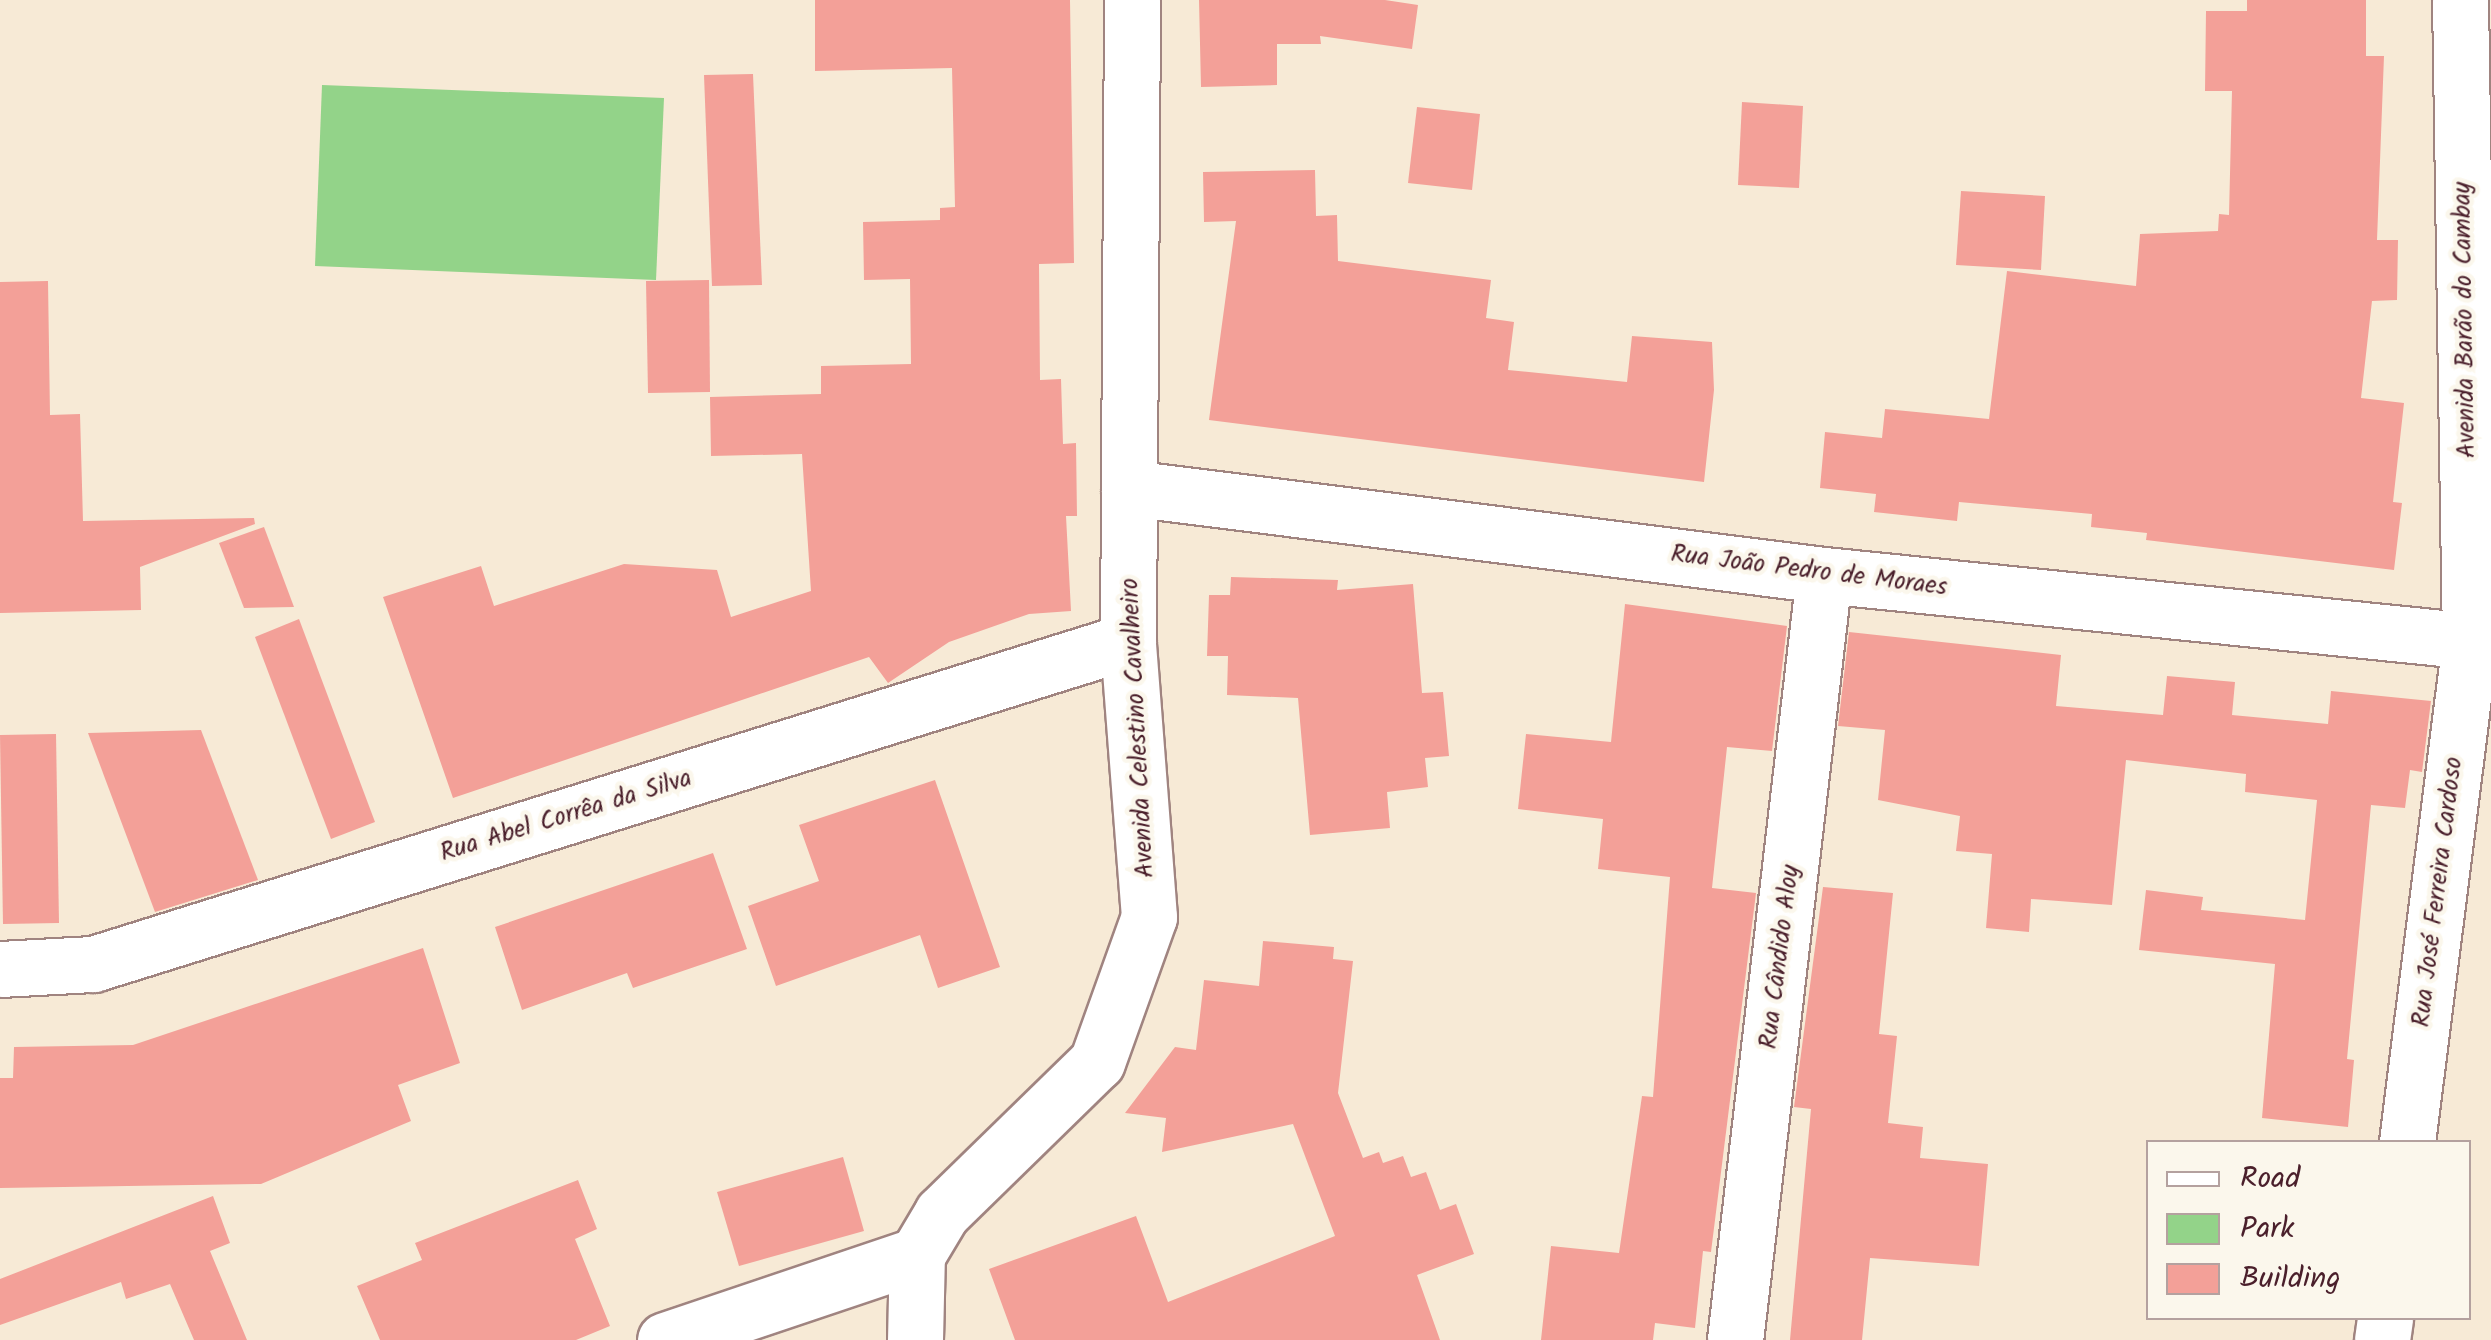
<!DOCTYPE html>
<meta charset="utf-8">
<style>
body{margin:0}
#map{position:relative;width:2491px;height:1340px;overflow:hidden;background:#f7ead6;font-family:Kalam,sans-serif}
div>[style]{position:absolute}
.green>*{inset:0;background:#93d389}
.building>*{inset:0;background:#f3a098}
.roads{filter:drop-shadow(2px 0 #a08480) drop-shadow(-2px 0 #a08480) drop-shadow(0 2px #a08480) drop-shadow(0 -2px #a08480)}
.minor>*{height:55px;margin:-27.5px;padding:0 27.5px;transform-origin:27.5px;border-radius:27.5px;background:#fff}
span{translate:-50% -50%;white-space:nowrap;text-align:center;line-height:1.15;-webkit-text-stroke:9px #fbf7ec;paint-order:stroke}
.street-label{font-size:25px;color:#4a1f2b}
.legend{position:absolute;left:2146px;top:1140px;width:325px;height:180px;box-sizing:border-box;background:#fbf7ec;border:2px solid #b4a19f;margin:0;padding:12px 18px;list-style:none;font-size:30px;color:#4a1f2b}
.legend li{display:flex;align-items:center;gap:20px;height:50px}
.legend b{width:50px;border:2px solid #b4a19f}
</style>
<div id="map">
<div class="green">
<i style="clip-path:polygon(322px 85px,664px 98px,656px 280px,315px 266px)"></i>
</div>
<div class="building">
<i style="clip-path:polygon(815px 0,1070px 0,1074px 263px,1039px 264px,1040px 380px,1061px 379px,1063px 444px,1076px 443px,1077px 516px,1066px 516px,1071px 611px,1029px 614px,949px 642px,888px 683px,869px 657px,453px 798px,383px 597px,481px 566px,494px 606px,624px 564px,717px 570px,731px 617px,811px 591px,802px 454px,711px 456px,710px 397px,821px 394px,821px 366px,911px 364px,910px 279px,864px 280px,863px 222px,940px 220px,940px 208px,955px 207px,952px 68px,815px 71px)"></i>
<i style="clip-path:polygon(1199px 0,1385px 0,1418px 5px,1412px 49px,1320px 36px,1321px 44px,1277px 44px,1277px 85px,1201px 87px)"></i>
<i style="clip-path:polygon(2247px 0,2366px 0,2366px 56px,2384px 56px,2377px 240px,2398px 240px,2397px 300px,2372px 301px,2361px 398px,2404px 403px,2393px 502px,2402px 503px,2394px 570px,2146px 540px,2147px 533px,2091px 527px,2092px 514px,1959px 502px,1957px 521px,1874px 512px,1876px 494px,1820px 488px,1825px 432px,1882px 438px,1885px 409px,1989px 419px,2007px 271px,2136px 286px,2140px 234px,2218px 231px,2219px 214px,2229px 215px,2232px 91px,2205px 91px,2206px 11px,2247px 11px)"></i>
<i style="clip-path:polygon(753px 74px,762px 285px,712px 286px,704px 75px)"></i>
<i style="clip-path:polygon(1742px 102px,1803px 106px,1799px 188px,1738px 185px)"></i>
<i style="clip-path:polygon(1417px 107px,1480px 114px,1472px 190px,1408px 183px)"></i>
<i style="clip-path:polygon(1315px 170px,1316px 216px,1337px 215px,1338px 261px,1491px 280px,1486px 318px,1514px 322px,1508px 370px,1627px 382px,1632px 336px,1712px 342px,1714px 390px,1704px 482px,1209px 420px,1236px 221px,1204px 222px,1203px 172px)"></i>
<i style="clip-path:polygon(1961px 191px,2045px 196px,2041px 270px,1956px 265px)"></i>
<i style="clip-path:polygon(709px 280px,710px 392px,648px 393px,646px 281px)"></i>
<i style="clip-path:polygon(48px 281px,50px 415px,80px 414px,83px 521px,254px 518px,255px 524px,140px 567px,141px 610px,0 613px,0 282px)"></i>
<i style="clip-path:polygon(264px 527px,294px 607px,244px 608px,219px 543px)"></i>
<i style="clip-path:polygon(1231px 577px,1338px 580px,1337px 590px,1413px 584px,1422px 693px,1443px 692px,1449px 756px,1425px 758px,1428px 787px,1387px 792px,1390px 828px,1310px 835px,1298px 698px,1227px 695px,1228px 656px,1207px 656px,1209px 595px,1230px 595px)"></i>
<i style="clip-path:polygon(1625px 604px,1787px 626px,1772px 751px,1727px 747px,1712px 888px,1756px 893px,1711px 1252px,1703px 1251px,1695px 1328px,1655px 1323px,1653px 1340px,1541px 1340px,1551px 1246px,1619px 1253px,1642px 1096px,1653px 1097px,1670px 877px,1598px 869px,1603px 819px,1518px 809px,1526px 734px,1611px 742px)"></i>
<i style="clip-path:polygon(299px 619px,375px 822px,331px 839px,255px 637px)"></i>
<i style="clip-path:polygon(1849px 632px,2061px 655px,2056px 706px,2163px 715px,2167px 676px,2235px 682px,2232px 715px,2328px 724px,2331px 691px,2431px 701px,2422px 772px,2410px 770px,2405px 808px,2371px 805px,2347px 1059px,2354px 1060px,2348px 1127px,2262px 1118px,2275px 964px,2139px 950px,2146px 890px,2203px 897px,2201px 910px,2305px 920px,2317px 800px,2245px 792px,2246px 774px,2126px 760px,2112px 905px,2031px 899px,2029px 932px,1986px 928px,1992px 854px,1956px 851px,1960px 816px,1878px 800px,1885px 730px,1838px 726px)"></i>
<i style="clip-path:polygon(201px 730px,258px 880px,155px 912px,88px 733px)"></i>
<i style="clip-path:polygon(56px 734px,59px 923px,3px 924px,0 735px)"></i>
<i style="clip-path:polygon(935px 780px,1000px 967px,938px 988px,920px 935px,776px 986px,748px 906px,819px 881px,799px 825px)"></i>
<i style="clip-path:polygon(713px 853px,747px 949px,633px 988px,627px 973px,522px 1010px,495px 927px)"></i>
<i style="clip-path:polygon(1823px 887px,1893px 893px,1879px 1034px,1897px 1036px,1888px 1123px,1923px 1127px,1920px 1158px,1988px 1164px,1979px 1266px,1870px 1258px,1862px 1340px,1790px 1340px,1811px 1109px,1794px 1107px)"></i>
<i style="clip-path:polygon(1263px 941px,1334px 947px,1333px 959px,1353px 961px,1338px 1093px,1363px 1158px,1379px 1152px,1383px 1163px,1403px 1156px,1411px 1177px,1426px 1172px,1440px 1210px,1456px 1204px,1474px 1254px,1417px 1275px,1440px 1340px,1015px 1340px,989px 1269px,1136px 1216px,1168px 1302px,1335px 1236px,1293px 1124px,1162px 1152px,1166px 1118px,1125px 1113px,1175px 1047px,1196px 1050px,1204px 980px,1259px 986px)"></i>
<i style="clip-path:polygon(423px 948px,460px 1063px,398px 1085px,411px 1121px,261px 1184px,0 1188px,0 1078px,13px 1078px,14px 1047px,133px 1045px)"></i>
<i style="clip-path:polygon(843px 1157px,864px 1231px,739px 1266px,717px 1192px)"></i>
<i style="clip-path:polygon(578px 1180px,597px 1229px,575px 1239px,610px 1326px,576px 1340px,380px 1340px,357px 1286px,422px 1260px,415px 1243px)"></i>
<i style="clip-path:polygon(213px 1196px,230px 1243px,210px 1251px,247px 1340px,194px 1340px,170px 1284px,126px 1299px,121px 1282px,0 1325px,0 1279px)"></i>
</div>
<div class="roads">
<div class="minor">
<i style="left:1129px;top:488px;width:700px;rotate:7.14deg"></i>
<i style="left:1824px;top:575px;width:670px;rotate:5.82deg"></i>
<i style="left:0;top:969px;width:93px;rotate:-3.1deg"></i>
<i style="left:93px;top:964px;width:1084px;rotate:-17.33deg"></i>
<i style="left:2407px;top:1142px;width:505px;rotate:-82.83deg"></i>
<i style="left:2470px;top:641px;width:641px;rotate:-90.89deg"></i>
<i style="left:665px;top:1340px;width:266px;rotate:-18.6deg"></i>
<i style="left:915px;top:1340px;width:85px;rotate:-88.7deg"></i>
<i style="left:917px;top:1255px;width:49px;rotate:-59.2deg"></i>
<i style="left:942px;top:1213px;width:216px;rotate:-44.3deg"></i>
<i style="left:1097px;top:1062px;width:154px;rotate:-70.3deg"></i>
<i style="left:1149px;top:917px;width:277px;rotate:-94.4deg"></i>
<i style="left:1128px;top:641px;width:641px;rotate:-89.64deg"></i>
<i style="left:1735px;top:1340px;width:770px;rotate:-83.36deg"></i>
<i style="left:2382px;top:1340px;width:22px;rotate:-82deg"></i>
</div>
</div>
<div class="street-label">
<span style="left:2465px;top:320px;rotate:-91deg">Avenida Barão do Cambay</span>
<span style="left:1809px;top:571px;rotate:7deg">Rua João Pedro de Moraes</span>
<span style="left:1138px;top:728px;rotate:-93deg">Avenida Celestino Cavalheiro</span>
<span style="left:566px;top:816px;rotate:-17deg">Rua Abel Corrêa da Silva</span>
<span style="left:2438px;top:892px;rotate:-83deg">Rua José Ferreira Cardoso</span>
<span style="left:1780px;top:957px;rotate:-83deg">Rua Cândido Aloy</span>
</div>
<ul class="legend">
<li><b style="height:12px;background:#fff"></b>Road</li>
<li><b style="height:28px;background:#93d389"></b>Park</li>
<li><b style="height:28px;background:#f3a098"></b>Building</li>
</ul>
</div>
